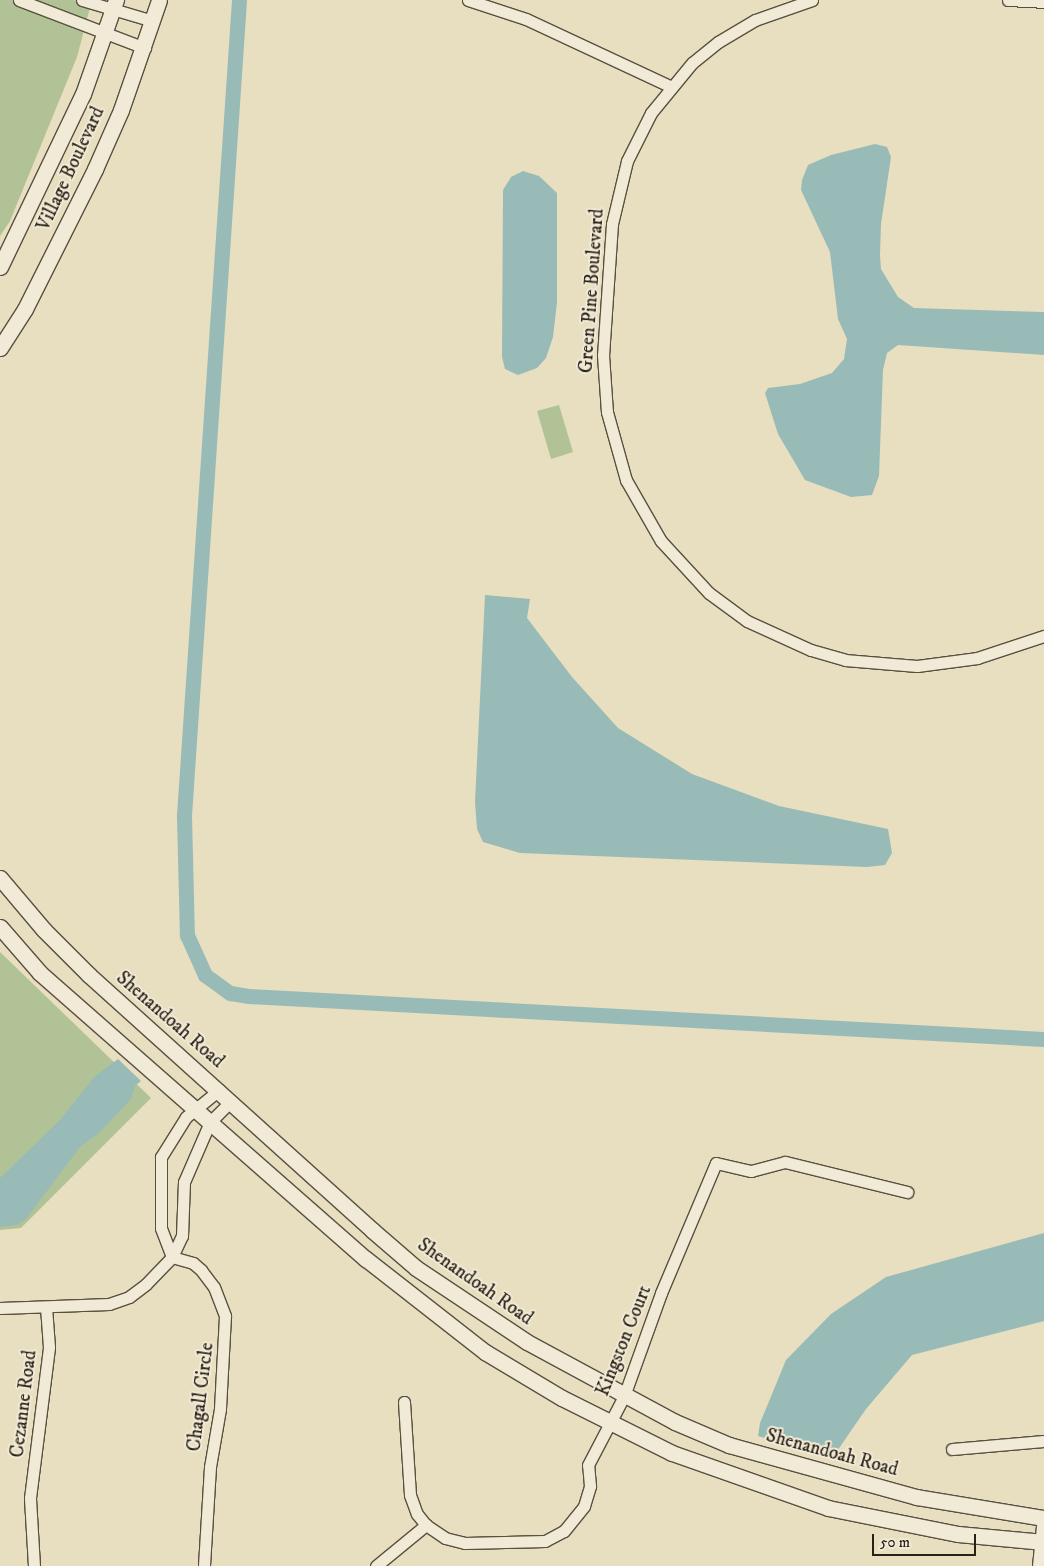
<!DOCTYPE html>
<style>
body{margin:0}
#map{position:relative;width:1044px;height:1566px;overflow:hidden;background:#e8dec0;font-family:"IM FELL DW Pica",serif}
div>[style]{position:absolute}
.green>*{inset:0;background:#b1c296}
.water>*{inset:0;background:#98bbb7}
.canal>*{height:15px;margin:-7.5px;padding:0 7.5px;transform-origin:7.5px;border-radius:7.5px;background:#98bbb7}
.roads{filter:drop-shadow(1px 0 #595040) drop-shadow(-1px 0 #595040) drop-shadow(0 1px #595040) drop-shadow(0 -1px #595040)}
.minor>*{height:11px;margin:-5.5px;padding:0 5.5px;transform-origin:5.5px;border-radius:5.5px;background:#f0ead6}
.tertiary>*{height:15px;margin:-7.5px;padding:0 7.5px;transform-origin:7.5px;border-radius:7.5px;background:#f0ead6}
span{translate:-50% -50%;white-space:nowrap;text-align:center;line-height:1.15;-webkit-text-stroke:4px #f0ead6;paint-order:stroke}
.street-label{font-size:19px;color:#292016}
.scale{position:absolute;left:872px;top:1534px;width:104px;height:22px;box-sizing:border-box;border:2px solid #292016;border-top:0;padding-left:6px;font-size:15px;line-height:18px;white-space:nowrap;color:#292016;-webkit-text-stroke:4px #f0ead6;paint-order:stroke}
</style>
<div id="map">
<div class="green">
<i style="clip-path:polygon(0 0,92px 0,77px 57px,10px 221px,0 236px)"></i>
<i style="clip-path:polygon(559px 405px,573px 452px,551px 459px,537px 411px)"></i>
<i style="clip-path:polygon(0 952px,151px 1098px,21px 1228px,0 1230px)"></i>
</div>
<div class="water">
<i style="clip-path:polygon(875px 144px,887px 147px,891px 157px,881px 224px,880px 255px,881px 269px,898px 297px,914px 308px,1044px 312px,1044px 355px,898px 345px,887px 353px,883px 370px,879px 476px,872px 495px,851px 497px,805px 480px,778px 434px,765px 393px,768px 388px,800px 384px,832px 373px,844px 359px,847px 339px,838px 319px,830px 252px,801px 190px,802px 180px,808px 165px,831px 155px)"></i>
<i style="clip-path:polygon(523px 171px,539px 176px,557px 193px,557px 302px,553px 337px,546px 358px,537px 368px,518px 375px,505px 369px,502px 357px,503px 190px,511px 177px)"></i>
<i style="clip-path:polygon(485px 595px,530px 599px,527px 618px,572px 677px,618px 728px,692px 774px,779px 806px,888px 829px,892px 853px,885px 865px,867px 867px,520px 853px,483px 842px,477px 829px,475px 802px)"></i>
<i style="clip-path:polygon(118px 1059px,141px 1081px,135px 1086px,131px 1099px,100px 1132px,80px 1147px,26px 1219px,16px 1225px,0 1227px,0 1178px,60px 1120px,94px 1077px)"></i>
<i style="clip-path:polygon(1044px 1233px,1044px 1321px,912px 1355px,866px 1409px,833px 1457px,758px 1436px,760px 1423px,786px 1360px,831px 1314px,886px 1277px)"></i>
</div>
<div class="canal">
<i style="left:239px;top:0;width:817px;rotate:93.86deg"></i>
<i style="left:184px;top:815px;width:120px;rotate:88.6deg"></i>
<i style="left:187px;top:935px;width:44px;rotate:65.8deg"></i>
<i style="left:205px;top:975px;width:31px;rotate:36deg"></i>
<i style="left:230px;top:993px;width:18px;rotate:9deg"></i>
<i style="left:248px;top:996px;width:797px;rotate:3.09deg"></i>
</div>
<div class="roads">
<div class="minor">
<i style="left:19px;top:0;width:135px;rotate:20.9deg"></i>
<i style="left:82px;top:0;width:74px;rotate:16.5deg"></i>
<i style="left:468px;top:0;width:61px;rotate:18.1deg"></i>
<i style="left:526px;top:19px;width:159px;rotate:25deg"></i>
<i style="left:812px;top:0;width:60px;rotate:160.7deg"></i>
<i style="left:755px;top:20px;width:43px;rotate:149.3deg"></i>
<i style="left:718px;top:42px;width:33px;rotate:141deg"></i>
<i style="left:692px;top:63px;width:65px;rotate:129.4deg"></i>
<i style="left:651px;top:113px;width:54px;rotate:116.6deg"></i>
<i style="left:627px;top:161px;width:65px;rotate:103.4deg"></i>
<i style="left:612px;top:224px;width:131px;rotate:93.9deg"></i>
<i style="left:603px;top:355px;width:57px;rotate:86deg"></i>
<i style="left:607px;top:412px;width:71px;rotate:74.4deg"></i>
<i style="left:626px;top:480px;width:70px;rotate:60.2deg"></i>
<i style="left:661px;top:541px;width:71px;rotate:47.3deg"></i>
<i style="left:709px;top:593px;width:47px;rotate:36.4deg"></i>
<i style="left:747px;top:621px;width:70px;rotate:24.4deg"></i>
<i style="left:811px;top:650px;width:35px;rotate:16deg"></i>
<i style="left:845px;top:660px;width:72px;rotate:4.8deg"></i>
<i style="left:917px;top:666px;width:61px;rotate:-7.6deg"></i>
<i style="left:977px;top:658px;width:71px;rotate:-18.2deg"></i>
<i style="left:1008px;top:0;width:36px;rotate:3deg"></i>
<i style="left:172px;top:1257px;width:22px;rotate:16deg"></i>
<i style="left:193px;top:1263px;width:11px;rotate:41deg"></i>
<i style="left:201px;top:1270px;width:21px;rotate:53deg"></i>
<i style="left:214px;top:1287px;width:31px;rotate:69deg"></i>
<i style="left:225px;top:1316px;width:93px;rotate:93.1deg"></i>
<i style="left:220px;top:1409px;width:59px;rotate:99.8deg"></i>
<i style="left:210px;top:1467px;width:99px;rotate:93.5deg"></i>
<i style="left:172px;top:1257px;width:31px;rotate:-111deg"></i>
<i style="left:161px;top:1228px;width:71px;rotate:-90deg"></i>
<i style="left:161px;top:1157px;width:47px;rotate:-58deg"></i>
<i style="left:186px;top:1117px;width:43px;rotate:-39.3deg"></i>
<i style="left:0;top:1308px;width:109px;rotate:-2.1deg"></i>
<i style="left:109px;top:1304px;width:21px;rotate:-19deg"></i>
<i style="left:129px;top:1297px;width:21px;rotate:-37deg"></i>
<i style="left:146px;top:1284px;width:37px;rotate:-46deg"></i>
<i style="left:172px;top:1257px;width:23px;rotate:-65deg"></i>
<i style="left:182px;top:1236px;width:54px;rotate:-87.9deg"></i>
<i style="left:184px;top:1182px;width:65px;rotate:-66.6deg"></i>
<i style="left:210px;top:1122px;width:30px;rotate:-45deg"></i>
<i style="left:404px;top:1402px;width:93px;rotate:86.3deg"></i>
<i style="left:410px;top:1495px;width:20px;rotate:70deg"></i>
<i style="left:417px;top:1514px;width:14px;rotate:51deg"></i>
<i style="left:426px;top:1525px;width:23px;rotate:34deg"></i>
<i style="left:445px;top:1538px;width:21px;rotate:14deg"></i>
<i style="left:465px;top:1543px;width:80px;rotate:-1.4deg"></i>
<i style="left:545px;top:1541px;width:21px;rotate:-28deg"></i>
<i style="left:564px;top:1531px;width:32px;rotate:-51deg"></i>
<i style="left:584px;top:1506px;width:21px;rotate:-73deg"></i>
<i style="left:590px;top:1486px;width:21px;rotate:-95deg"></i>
<i style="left:588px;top:1465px;width:78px;rotate:-62.4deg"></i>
<i style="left:624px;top:1396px;width:109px;rotate:-70.2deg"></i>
<i style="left:661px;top:1293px;width:141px;rotate:-67.1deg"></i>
<i style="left:716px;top:1163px;width:36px;rotate:13deg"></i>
<i style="left:751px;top:1171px;width:35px;rotate:-15deg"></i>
<i style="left:785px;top:1162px;width:126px;rotate:13.8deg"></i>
<i style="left:952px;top:1449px;width:92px;rotate:-5deg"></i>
<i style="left:34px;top:1566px;width:68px;rotate:-93.4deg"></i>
<i style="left:30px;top:1498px;width:152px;rotate:-82.8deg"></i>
<i style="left:49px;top:1347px;width:40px;rotate:-94.3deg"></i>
<i style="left:376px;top:1566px;width:65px;rotate:-39.4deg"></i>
</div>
<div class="tertiary">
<i style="left:0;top:267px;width:192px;rotate:-64.4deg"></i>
<i style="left:83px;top:94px;width:100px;rotate:-70.7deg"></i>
<i style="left:0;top:348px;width:46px;rotate:-57.3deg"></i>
<i style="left:25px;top:309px;width:157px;rotate:-63.4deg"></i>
<i style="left:95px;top:169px;width:64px;rotate:-66.2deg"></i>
<i style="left:121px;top:110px;width:116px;rotate:-70.9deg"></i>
<i style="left:0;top:878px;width:68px;rotate:49.8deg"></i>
<i style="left:44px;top:930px;width:64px;rotate:45deg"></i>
<i style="left:89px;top:975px;width:381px;rotate:42deg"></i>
<i style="left:372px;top:1230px;width:58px;rotate:40.8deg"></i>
<i style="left:416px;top:1268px;width:133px;rotate:33.7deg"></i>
<i style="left:527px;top:1342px;width:168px;rotate:28.4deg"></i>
<i style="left:675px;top:1422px;width:59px;rotate:23.1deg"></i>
<i style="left:729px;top:1445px;width:195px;rotate:15.5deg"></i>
<i style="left:917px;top:1497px;width:129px;rotate:9.4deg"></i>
<i style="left:0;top:927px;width:61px;rotate:49deg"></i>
<i style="left:40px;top:973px;width:434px;rotate:41.3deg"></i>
<i style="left:366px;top:1259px;width:151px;rotate:38deg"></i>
<i style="left:485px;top:1352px;width:90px;rotate:30.9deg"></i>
<i style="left:562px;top:1398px;width:123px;rotate:26.6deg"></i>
<i style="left:672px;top:1453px;width:165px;rotate:19.4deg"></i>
<i style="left:828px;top:1508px;width:133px;rotate:11.3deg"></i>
<i style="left:958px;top:1534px;width:86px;rotate:5.3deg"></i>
<i style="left:1040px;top:1566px;width:40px;rotate:-84.3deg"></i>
</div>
</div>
<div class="street-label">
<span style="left:71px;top:169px;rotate:-65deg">Village Boulevard</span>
<span style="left:592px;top:291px;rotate:-86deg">Green Pine Boulevard</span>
<span style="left:170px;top:1020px;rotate:41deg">Shenandoah Road</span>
<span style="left:475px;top:1282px;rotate:35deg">Shenandoah Road</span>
<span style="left:624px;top:1341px;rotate:-68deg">Kingston Court</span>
<span style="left:201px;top:1397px;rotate:-83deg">Chagall Circle</span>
<span style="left:24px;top:1404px;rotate:-83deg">Cezanne Road</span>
<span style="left:832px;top:1453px;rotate:15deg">Shenandoah Road</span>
</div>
<div class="scale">50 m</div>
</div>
